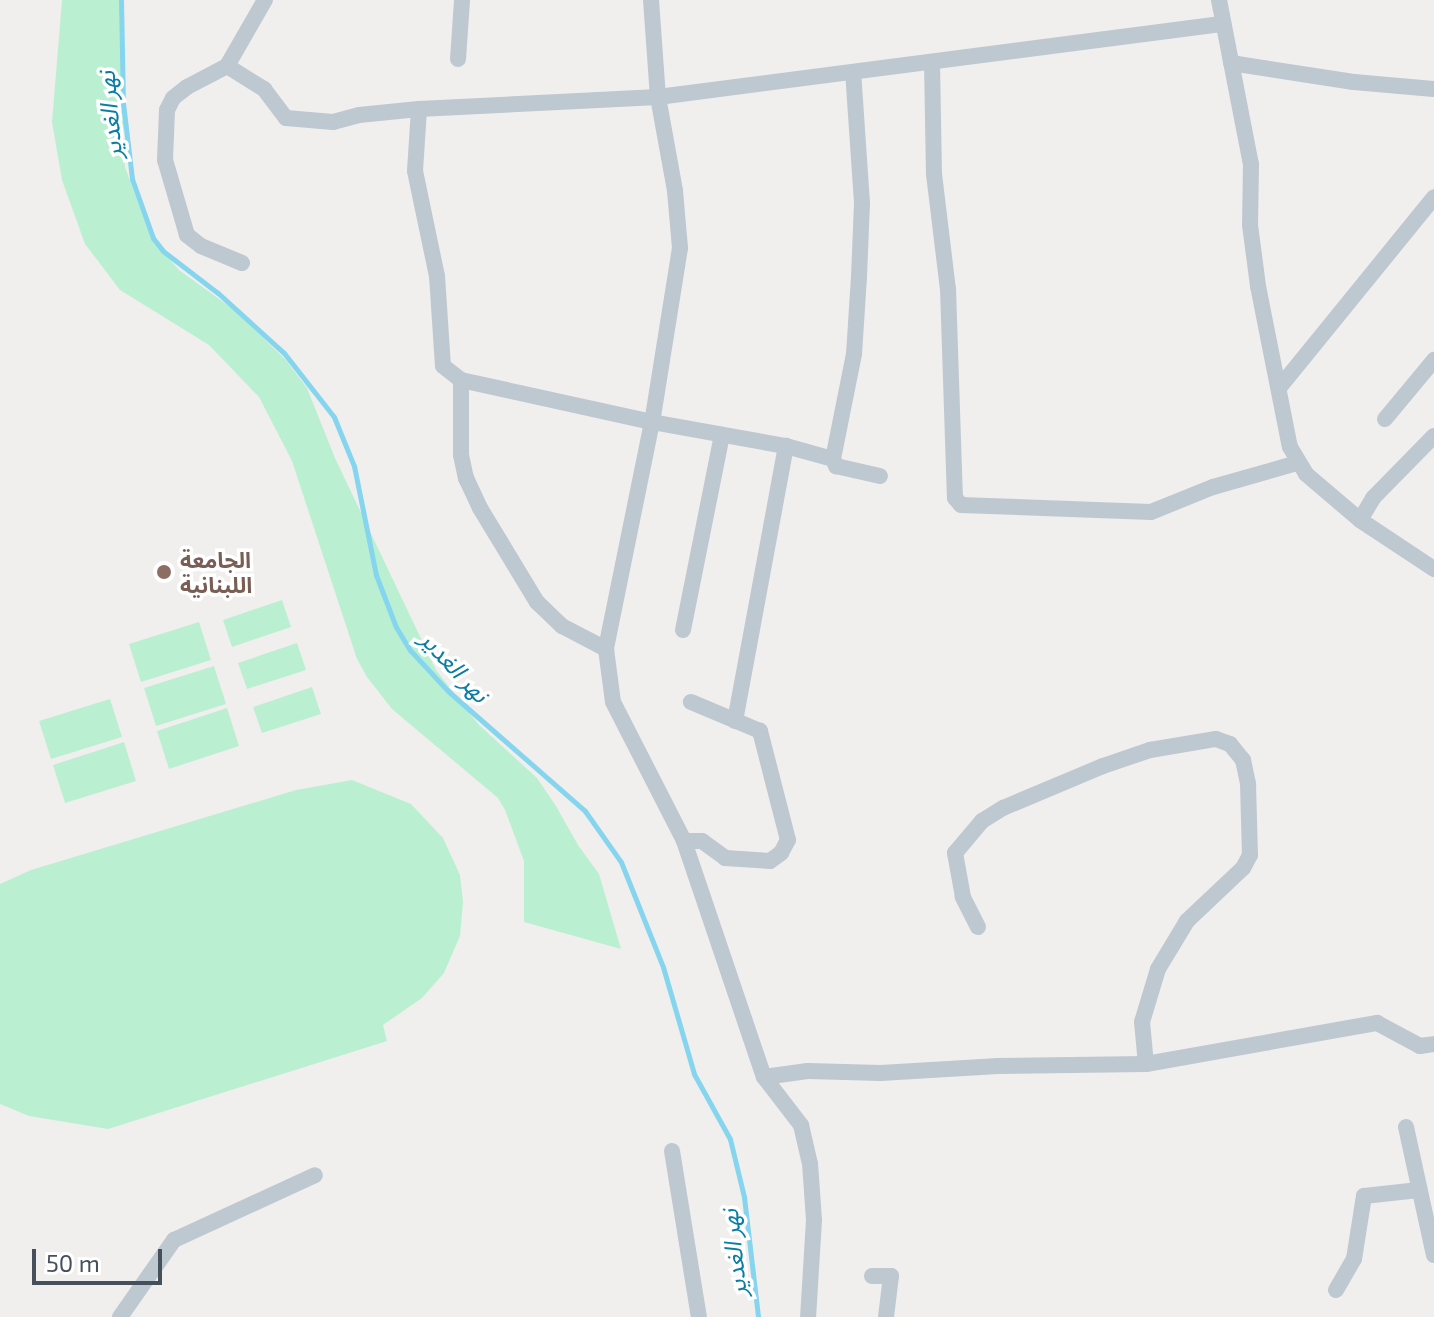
<!DOCTYPE html>
<meta charset="utf-8">
<style>
body{margin:0}
#map{position:relative;width:1434px;height:1317px;overflow:hidden;background:#f1eeee;font-family:"Exo 2","Noto Sans Arabic",sans-serif}
div>[style]{position:absolute}
.green>*{inset:0;background:#baf0d1}
.stream>*{height:5px;margin:-2.5px;padding:0 2.5px;transform-origin:2.5px;border-radius:2.5px;background:#86d5ee}
.minor>*{height:16px;margin:-8px;padding:0 8px;transform-origin:8px;border-radius:8px;background:#bec8d1}
.dots>*{width:22px;height:22px;translate:-50% -50%;box-sizing:border-box;border:4px solid #fff;border-radius:50%}
span{translate:-50% -50%;white-space:nowrap;text-align:center;line-height:1.15;-webkit-text-stroke:7px #fff;paint-order:stroke}
.education-label{font-size:22px;color:#785e54;font-weight:700}
.left{translate:0 -50%;text-align:left}
.water-label{font-size:24px;color:#087ea4;font-style:italic}
.scale{position:absolute;left:32px;top:1249px;width:130px;height:36px;box-sizing:border-box;border:4px solid #45505c;border-top:0;padding-left:10px;font-size:24px;line-height:28px;white-space:nowrap;color:#45505c;-webkit-text-stroke:6px #fff;paint-order:stroke}
</style>
<div id="map">
<div class="green">
<i style="clip-path:polygon(62px 0,121px 0,125px 167px,151px 238px,179px 270px,233px 309px,285px 359px,307px 388px,335px 458px,436px 670px,479px 725px,537px 778px,556px 806px,578px 845px,599px 874px,621px 949px,524px 922px,524px 861px,505px 810px,498px 798px,392px 709px,367px 677px,357px 659px,292px 461px,259px 397px,209px 345px,120px 290px,85px 244px,62px 180px,52px 122px)"></i>
<i style="clip-path:polygon(282px 600px,291px 627px,232px 647px,223px 620px)"></i>
<i style="clip-path:polygon(199px 622px,211px 660px,141px 682px,129px 644px)"></i>
<i style="clip-path:polygon(297px 643px,306px 670px,247px 689px,238px 663px)"></i>
<i style="clip-path:polygon(214px 666px,226px 704px,156px 726px,144px 688px)"></i>
<i style="clip-path:polygon(312px 687px,321px 714px,262px 733px,253px 707px)"></i>
<i style="clip-path:polygon(110px 699px,122px 737px,51px 759px,39px 721px)"></i>
<i style="clip-path:polygon(227px 708px,239px 746px,169px 769px,157px 731px)"></i>
<i style="clip-path:polygon(124px 742px,136px 781px,65px 803px,53px 765px)"></i>
<i style="clip-path:polygon(352px 780px,411px 804px,443px 838px,460px 875px,463px 902px,460px 936px,444px 973px,422px 998px,383px 1025px,387px 1041px,108px 1129px,29px 1116px,0 1104px,0 884px,31px 870px,296px 790px)"></i>
</div>
<div class="stream">
<i style="left:121px;top:0;width:103px;rotate:88.9deg"></i>
<i style="left:123px;top:103px;width:77px;rotate:83.2deg"></i>
<i style="left:132px;top:179px;width:63px;rotate:70.4deg"></i>
<i style="left:153px;top:238px;width:16px;rotate:52deg"></i>
<i style="left:163px;top:251px;width:69px;rotate:37.4deg"></i>
<i style="left:218px;top:293px;width:89px;rotate:42.3deg"></i>
<i style="left:284px;top:353px;width:81px;rotate:52deg"></i>
<i style="left:334px;top:417px;width:53px;rotate:67.8deg"></i>
<i style="left:354px;top:466px;width:111px;rotate:78.6deg"></i>
<i style="left:376px;top:575px;width:56px;rotate:69deg"></i>
<i style="left:396px;top:627px;width:27px;rotate:59deg"></i>
<i style="left:410px;top:650px;width:56px;rotate:47.2deg"></i>
<i style="left:448px;top:691px;width:182px;rotate:41.2deg"></i>
<i style="left:585px;top:811px;width:62px;rotate:54.8deg"></i>
<i style="left:621px;top:862px;width:113px;rotate:68.2deg"></i>
<i style="left:663px;top:967px;width:111px;rotate:73.8deg"></i>
<i style="left:694px;top:1074px;width:74px;rotate:61deg"></i>
<i style="left:730px;top:1139px;width:60px;rotate:76.4deg"></i>
<i style="left:744px;top:1197px;width:121px;rotate:83.3deg"></i>
</div>
<div class="minor">
<i style="left:651px;top:0;width:97px;rotate:85.9deg"></i>
<i style="left:658px;top:97px;width:96px;rotate:79.7deg"></i>
<i style="left:675px;top:191px;width:57px;rotate:85deg"></i>
<i style="left:680px;top:248px;width:176px;rotate:99.1deg"></i>
<i style="left:652px;top:422px;width:232px;rotate:101.5deg"></i>
<i style="left:606px;top:649px;width:53px;rotate:82.5deg"></i>
<i style="left:613px;top:702px;width:156px;rotate:62.9deg"></i>
<i style="left:684px;top:841px;width:249px;rotate:71.3deg"></i>
<i style="left:764px;top:1077px;width:61px;rotate:52.4deg"></i>
<i style="left:801px;top:1125px;width:39px;rotate:77deg"></i>
<i style="left:810px;top:1163px;width:57px;rotate:86deg"></i>
<i style="left:814px;top:1220px;width:97px;rotate:93.5deg"></i>
<i style="left:1219px;top:0;width:167px;rotate:79deg"></i>
<i style="left:1251px;top:164px;width:61px;rotate:90.9deg"></i>
<i style="left:1250px;top:225px;width:62px;rotate:82.5deg"></i>
<i style="left:1258px;top:286px;width:164px;rotate:78.8deg"></i>
<i style="left:1290px;top:447px;width:31px;rotate:59deg"></i>
<i style="left:1306px;top:474px;width:71px;rotate:40.4deg"></i>
<i style="left:1360px;top:520px;width:89px;rotate:33.5deg"></i>
<i style="left:458px;top:59px;width:59px;rotate:-86.1deg"></i>
<i style="left:932px;top:62px;width:112px;rotate:89deg"></i>
<i style="left:934px;top:174px;width:116px;rotate:83.1deg"></i>
<i style="left:948px;top:289px;width:209px;rotate:88.1deg"></i>
<i style="left:955px;top:498px;width:9px;rotate:49deg"></i>
<i style="left:961px;top:505px;width:190px;rotate:2.1deg"></i>
<i style="left:1151px;top:512px;width:67px;rotate:-22deg"></i>
<i style="left:1213px;top:487px;width:87px;rotate:-15.9deg"></i>
<i style="left:1231px;top:63px;width:124px;rotate:8.8deg"></i>
<i style="left:1354px;top:82px;width:80px;rotate:5deg"></i>
<i style="left:227px;top:66px;width:44px;rotate:31.9deg"></i>
<i style="left:264px;top:89px;width:36px;rotate:53deg"></i>
<i style="left:286px;top:118px;width:47px;rotate:4.9deg"></i>
<i style="left:333px;top:122px;width:27px;rotate:-15deg"></i>
<i style="left:359px;top:115px;width:60px;rotate:-5.7deg"></i>
<i style="left:419px;top:109px;width:239px;rotate:-2.9deg"></i>
<i style="left:658px;top:97px;width:568px;rotate:-7.39deg"></i>
<i style="left:419px;top:109px;width:62px;rotate:93.7deg"></i>
<i style="left:415px;top:171px;width:107px;rotate:78.2deg"></i>
<i style="left:437px;top:276px;width:90px;rotate:86.2deg"></i>
<i style="left:443px;top:366px;width:23px;rotate:38deg"></i>
<i style="left:461px;top:380px;width:75px;rotate:90deg"></i>
<i style="left:461px;top:455px;width:24px;rotate:78deg"></i>
<i style="left:466px;top:478px;width:33px;rotate:65deg"></i>
<i style="left:480px;top:508px;width:110px;rotate:58.8deg"></i>
<i style="left:537px;top:602px;width:35px;rotate:44deg"></i>
<i style="left:562px;top:626px;width:50px;rotate:27.6deg"></i>
<i style="left:242px;top:263px;width:44px;rotate:-157.5deg"></i>
<i style="left:201px;top:246px;width:18px;rotate:-142deg"></i>
<i style="left:187px;top:235px;width:78px;rotate:-106.3deg"></i>
<i style="left:165px;top:160px;width:50px;rotate:-87.7deg"></i>
<i style="left:167px;top:110px;width:13px;rotate:-63deg"></i>
<i style="left:173px;top:98px;width:18px;rotate:-38deg"></i>
<i style="left:187px;top:87px;width:45px;rotate:-27.7deg"></i>
<i style="left:227px;top:66px;width:76px;rotate:-60.1deg"></i>
<i style="left:461px;top:380px;width:196px;rotate:12.4deg"></i>
<i style="left:652px;top:422px;width:136px;rotate:10.2deg"></i>
<i style="left:786px;top:446px;width:49px;rotate:15.5deg"></i>
<i style="left:833px;top:459px;width:8px;rotate:67deg"></i>
<i style="left:836px;top:466px;width:45px;rotate:12.8deg"></i>
<i style="left:1279px;top:388px;width:246px;rotate:-50.9deg"></i>
<i style="left:1385px;top:419px;width:77px;rotate:-50.3deg"></i>
<i style="left:833px;top:459px;width:107px;rotate:-78.7deg"></i>
<i style="left:854px;top:354px;width:77px;rotate:-86.3deg"></i>
<i style="left:859px;top:277px;width:74px;rotate:-87.7deg"></i>
<i style="left:862px;top:203px;width:131px;rotate:-93.9deg"></i>
<i style="left:1360px;top:520px;width:26px;rotate:-59deg"></i>
<i style="left:1373px;top:498px;width:87px;rotate:-45.5deg"></i>
<i style="left:683px;top:630px;width:199px;rotate:-78.7deg"></i>
<i style="left:735px;top:721px;width:280px;rotate:-79.5deg"></i>
<i style="left:684px;top:841px;width:18px"></i>
<i style="left:702px;top:841px;width:29px;rotate:36deg"></i>
<i style="left:725px;top:858px;width:45px;rotate:3.8deg"></i>
<i style="left:770px;top:861px;width:14px;rotate:-36deg"></i>
<i style="left:781px;top:853px;width:15px;rotate:-62deg"></i>
<i style="left:788px;top:840px;width:113px;rotate:-104.4deg"></i>
<i style="left:760px;top:731px;width:75px;rotate:-157.2deg"></i>
<i style="left:978px;top:927px;width:34px;rotate:-117deg"></i>
<i style="left:963px;top:897px;width:45px;rotate:-100.3deg"></i>
<i style="left:955px;top:853px;width:42px;rotate:-49.8deg"></i>
<i style="left:982px;top:821px;width:25px;rotate:-32deg"></i>
<i style="left:1003px;top:808px;width:108px;rotate:-22.8deg"></i>
<i style="left:1103px;top:766px;width:50px;rotate:-18.8deg"></i>
<i style="left:1150px;top:750px;width:67px;rotate:-9.5deg"></i>
<i style="left:1216px;top:739px;width:15px;rotate:20deg"></i>
<i style="left:1230px;top:744px;width:21px;rotate:51deg"></i>
<i style="left:1243px;top:760px;width:25px;rotate:78deg"></i>
<i style="left:1248px;top:784px;width:71px;rotate:88.4deg"></i>
<i style="left:1250px;top:855px;width:15px;rotate:118deg"></i>
<i style="left:1243px;top:868px;width:77px;rotate:136.6deg"></i>
<i style="left:1187px;top:921px;width:56px;rotate:121.1deg"></i>
<i style="left:1158px;top:969px;width:55px;rotate:106.8deg"></i>
<i style="left:1142px;top:1022px;width:42px;rotate:84.6deg"></i>
<i style="left:764px;top:1077px;width:44px;rotate:-7.8deg"></i>
<i style="left:808px;top:1071px;width:73px;rotate:1.6deg"></i>
<i style="left:881px;top:1073px;width:117px;rotate:-3.4deg"></i>
<i style="left:998px;top:1066px;width:148px;rotate:-0.8deg"></i>
<i style="left:1146px;top:1064px;width:235px;rotate:-10.1deg"></i>
<i style="left:1377px;top:1023px;width:49px;rotate:28.1deg"></i>
<i style="left:1420px;top:1046px;width:14px;rotate:-8deg"></i>
<i style="left:1406px;top:1127px;width:131px;rotate:77.7deg"></i>
<i style="left:672px;top:1151px;width:168px;rotate:80.8deg"></i>
<i style="left:872px;top:1276px;width:19px"></i>
<i style="left:891px;top:1276px;width:41px;rotate:97deg"></i>
<i style="left:1336px;top:1290px;width:36px;rotate:-60deg"></i>
<i style="left:1354px;top:1259px;width:64px;rotate:-81deg"></i>
<i style="left:1364px;top:1196px;width:55px;rotate:-6.2deg"></i>
<i style="left:120px;top:1317px;width:94px;rotate:-55deg"></i>
<i style="left:174px;top:1240px;width:155px;rotate:-24.7deg"></i>
</div>
<div class="dots">
<i style="left:164px;top:572px;background:#8d6e63"></i>
</div>
<div class="education-label">
<span class="left" style="left:180px;top:572px">الجامعة<br>اللبنانية</span>
</div>
<div class="water-label">
<span style="left:109px;top:115px;rotate:-95deg">نهر الغدير</span>
<span style="left:455px;top:666px;rotate:47deg">نهر الغدير</span>
<span style="left:733px;top:1253px;rotate:-96deg">نهر الغدير</span>
</div>
<div class="scale">50 m</div>
</div>
